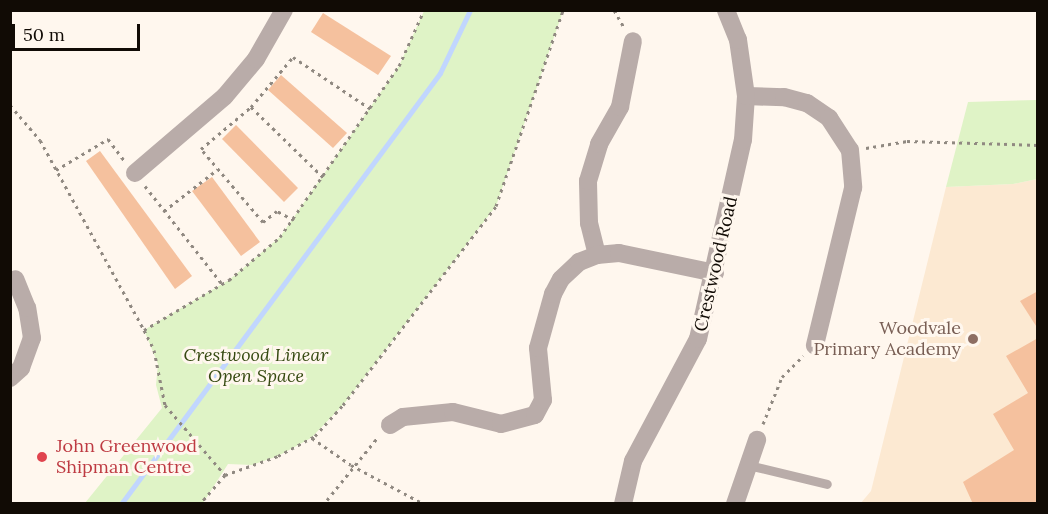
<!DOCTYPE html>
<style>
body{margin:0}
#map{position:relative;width:1048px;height:514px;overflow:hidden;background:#fff7ee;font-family:Lora,serif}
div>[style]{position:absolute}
.built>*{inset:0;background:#fce9d2}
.green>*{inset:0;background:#dff3c6}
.stream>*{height:5px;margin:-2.5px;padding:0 2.5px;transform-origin:2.5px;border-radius:2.5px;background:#c1d6fe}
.building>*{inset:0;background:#f5c19e}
.path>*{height:3px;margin-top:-1.5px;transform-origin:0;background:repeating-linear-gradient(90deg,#908981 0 3px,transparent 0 7.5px)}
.service>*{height:9px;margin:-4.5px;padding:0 4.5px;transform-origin:4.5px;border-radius:4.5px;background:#b9aca9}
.minor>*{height:18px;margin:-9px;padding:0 9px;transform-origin:9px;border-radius:9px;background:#b9aca9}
.dots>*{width:16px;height:16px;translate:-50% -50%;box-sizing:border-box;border:3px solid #fff7ee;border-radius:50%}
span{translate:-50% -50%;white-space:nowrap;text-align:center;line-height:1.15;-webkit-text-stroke:6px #fff7ee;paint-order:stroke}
.street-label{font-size:18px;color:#110b05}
.education-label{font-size:18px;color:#785e54}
.right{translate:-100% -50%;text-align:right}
.park-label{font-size:18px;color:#364a11;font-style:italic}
.health-label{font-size:18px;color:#be3a42}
.left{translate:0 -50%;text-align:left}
.frame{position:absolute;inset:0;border:12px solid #110b05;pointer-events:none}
.scale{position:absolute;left:12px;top:24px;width:128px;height:27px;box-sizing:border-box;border:3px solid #110b05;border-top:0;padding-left:8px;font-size:18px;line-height:21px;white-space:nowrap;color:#110b05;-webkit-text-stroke:4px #fff7ee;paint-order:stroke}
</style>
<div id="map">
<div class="built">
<i style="clip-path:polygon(1037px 179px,1037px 503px,860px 504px,871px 491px,946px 187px,1013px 184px)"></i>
</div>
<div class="green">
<i style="clip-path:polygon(424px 11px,563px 11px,496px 206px,343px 405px,311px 438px,278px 456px,252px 465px,228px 464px,203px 503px,85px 503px,162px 408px,156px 385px,158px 364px,144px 330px,229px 280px,280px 237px,399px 66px)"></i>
<i style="clip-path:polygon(1037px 100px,1037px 179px,1013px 184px,946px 187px,968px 102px)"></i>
</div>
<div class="stream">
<i style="left:121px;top:504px;width:536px;rotate:-53.49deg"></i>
<i style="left:440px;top:73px;width:70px;rotate:-64.5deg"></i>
</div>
<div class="building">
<i style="clip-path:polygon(323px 13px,391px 56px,378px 75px,311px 32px)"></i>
<i style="clip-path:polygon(281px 75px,347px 133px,333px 148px,268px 90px)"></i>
<i style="clip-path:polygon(236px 125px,298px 188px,284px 202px,222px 139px)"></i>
<i style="clip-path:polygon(100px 151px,192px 276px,175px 289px,86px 161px)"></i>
<i style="clip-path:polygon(212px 177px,260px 242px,241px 256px,192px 191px)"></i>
<i style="clip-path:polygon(1038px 291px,1038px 329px,1020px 301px)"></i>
<i style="clip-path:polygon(1038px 338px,1038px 504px,973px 504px,963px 482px,1014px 450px,993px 414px,1028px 393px,1006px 356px)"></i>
</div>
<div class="path">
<i style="left:614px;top:10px;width:20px;rotate:60deg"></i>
<i style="left:10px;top:105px;width:46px;rotate:49.4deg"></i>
<i style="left:40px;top:140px;width:217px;rotate:61.3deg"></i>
<i style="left:144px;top:330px;width:22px;rotate:63deg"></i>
<i style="left:154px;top:350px;width:56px;rotate:78.7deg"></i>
<i style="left:165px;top:405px;width:92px;rotate:49.4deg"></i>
<i style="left:225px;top:475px;width:38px;rotate:131deg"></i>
<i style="left:251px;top:107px;width:65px;rotate:-50deg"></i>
<i style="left:293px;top:57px;width:94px;rotate:33.7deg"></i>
<i style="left:866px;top:148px;width:42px;rotate:-9.7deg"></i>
<i style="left:907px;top:141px;width:131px;rotate:1.7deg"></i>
<i style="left:56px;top:170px;width:61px;rotate:-30.8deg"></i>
<i style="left:108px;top:139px;width:26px;rotate:53deg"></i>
<i style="left:145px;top:186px;width:125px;rotate:51.8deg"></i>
<i style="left:164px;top:211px;width:68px;rotate:-37.9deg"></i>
<i style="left:294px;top:220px;width:19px;rotate:-152deg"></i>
<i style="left:277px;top:211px;width:18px;rotate:142deg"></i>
<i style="left:263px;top:222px;width:96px;rotate:-130.3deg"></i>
<i style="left:201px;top:149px;width:65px;rotate:-40deg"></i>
<i style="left:251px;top:107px;width:102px;rotate:44.2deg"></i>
<i style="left:144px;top:330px;width:99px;rotate:-30.5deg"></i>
<i style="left:229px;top:280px;width:67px;rotate:-40.1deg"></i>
<i style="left:280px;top:237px;width:208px;rotate:-55.2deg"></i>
<i style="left:399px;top:66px;width:61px;rotate:-65.9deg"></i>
<i style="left:763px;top:424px;width:51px;rotate:-68deg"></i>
<i style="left:782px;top:377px;width:30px;rotate:-45deg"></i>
<i style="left:312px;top:438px;width:47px;rotate:34.7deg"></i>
<i style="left:351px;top:465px;width:83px;rotate:28.1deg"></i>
<i style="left:225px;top:475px;width:56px;rotate:-19.7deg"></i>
<i style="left:278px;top:456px;width:42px;rotate:-28.4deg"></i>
<i style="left:315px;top:436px;width:42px;rotate:-47.9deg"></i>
<i style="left:343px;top:405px;width:251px;rotate:-52.4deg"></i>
<i style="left:496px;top:206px;width:207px;rotate:-71.1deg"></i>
<i style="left:327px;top:500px;width:81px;rotate:-51deg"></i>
</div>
<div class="service">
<i style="left:748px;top:465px;width:81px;rotate:13.5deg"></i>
</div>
<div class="minor">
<i style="left:746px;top:96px;width:38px;rotate:2deg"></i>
<i style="left:784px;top:97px;width:24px;rotate:15deg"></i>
<i style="left:807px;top:103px;width:27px;rotate:34deg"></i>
<i style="left:829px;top:118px;width:38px;rotate:57deg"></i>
<i style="left:850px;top:150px;width:38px;rotate:85deg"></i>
<i style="left:853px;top:188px;width:162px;rotate:103.6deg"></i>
<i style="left:135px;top:173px;width:118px;rotate:-40.5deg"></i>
<i style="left:225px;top:96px;width:48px;rotate:-50deg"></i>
<i style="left:256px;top:59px;width:56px;rotate:-60.3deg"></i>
<i style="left:597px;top:255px;width:33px;rotate:-104deg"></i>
<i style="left:589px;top:223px;width:42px;rotate:-91.4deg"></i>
<i style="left:588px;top:181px;width:39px;rotate:-73deg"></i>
<i style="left:599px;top:144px;width:43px;rotate:-60.4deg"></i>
<i style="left:620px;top:107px;width:67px;rotate:-78.9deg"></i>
<i style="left:10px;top:378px;width:15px;rotate:-42deg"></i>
<i style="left:21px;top:368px;width:32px;rotate:-70deg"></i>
<i style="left:32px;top:338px;width:30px;rotate:-99deg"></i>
<i style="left:27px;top:308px;width:31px;rotate:-112deg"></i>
<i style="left:390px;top:425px;width:15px;rotate:-32deg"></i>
<i style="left:403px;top:417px;width:50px;rotate:-5.7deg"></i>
<i style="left:453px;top:412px;width:49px;rotate:14deg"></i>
<i style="left:501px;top:424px;width:35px;rotate:-15deg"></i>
<i style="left:535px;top:415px;width:17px;rotate:-62deg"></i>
<i style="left:543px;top:400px;width:52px;rotate:-95.5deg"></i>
<i style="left:538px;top:348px;width:56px;rotate:-74.5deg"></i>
<i style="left:553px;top:294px;width:17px;rotate:-62deg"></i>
<i style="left:561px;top:279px;width:25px;rotate:-43deg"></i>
<i style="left:579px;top:262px;width:19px;rotate:-21deg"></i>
<i style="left:597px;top:255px;width:22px;rotate:-5deg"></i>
<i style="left:619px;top:253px;width:98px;rotate:11.8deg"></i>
<i style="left:623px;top:504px;width:44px;rotate:-76.9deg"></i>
<i style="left:633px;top:461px;width:138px;rotate:-62deg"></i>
<i style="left:698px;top:339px;width:204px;rotate:-77.3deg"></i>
<i style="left:743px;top:140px;width:44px;rotate:-86.1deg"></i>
<i style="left:746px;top:96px;width:57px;rotate:-98.1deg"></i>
<i style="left:738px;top:40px;width:32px;rotate:-112deg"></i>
<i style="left:735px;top:504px;width:68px;rotate:-71deg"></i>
</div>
<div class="dots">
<i style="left:973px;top:339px;background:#8d6e63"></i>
<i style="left:42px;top:457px;background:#e0444e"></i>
</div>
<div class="street-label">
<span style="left:716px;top:264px;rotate:-77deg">Crestwood Road</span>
</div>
<div class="education-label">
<span class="right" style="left:961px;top:339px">Woodvale<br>Primary Academy</span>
</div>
<div class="park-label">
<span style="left:256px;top:366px">Crestwood Linear<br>Open Space</span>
</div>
<div class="health-label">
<span class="left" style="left:56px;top:457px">John Greenwood<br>Shipman Centre</span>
</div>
<div class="frame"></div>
<div class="scale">50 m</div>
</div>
